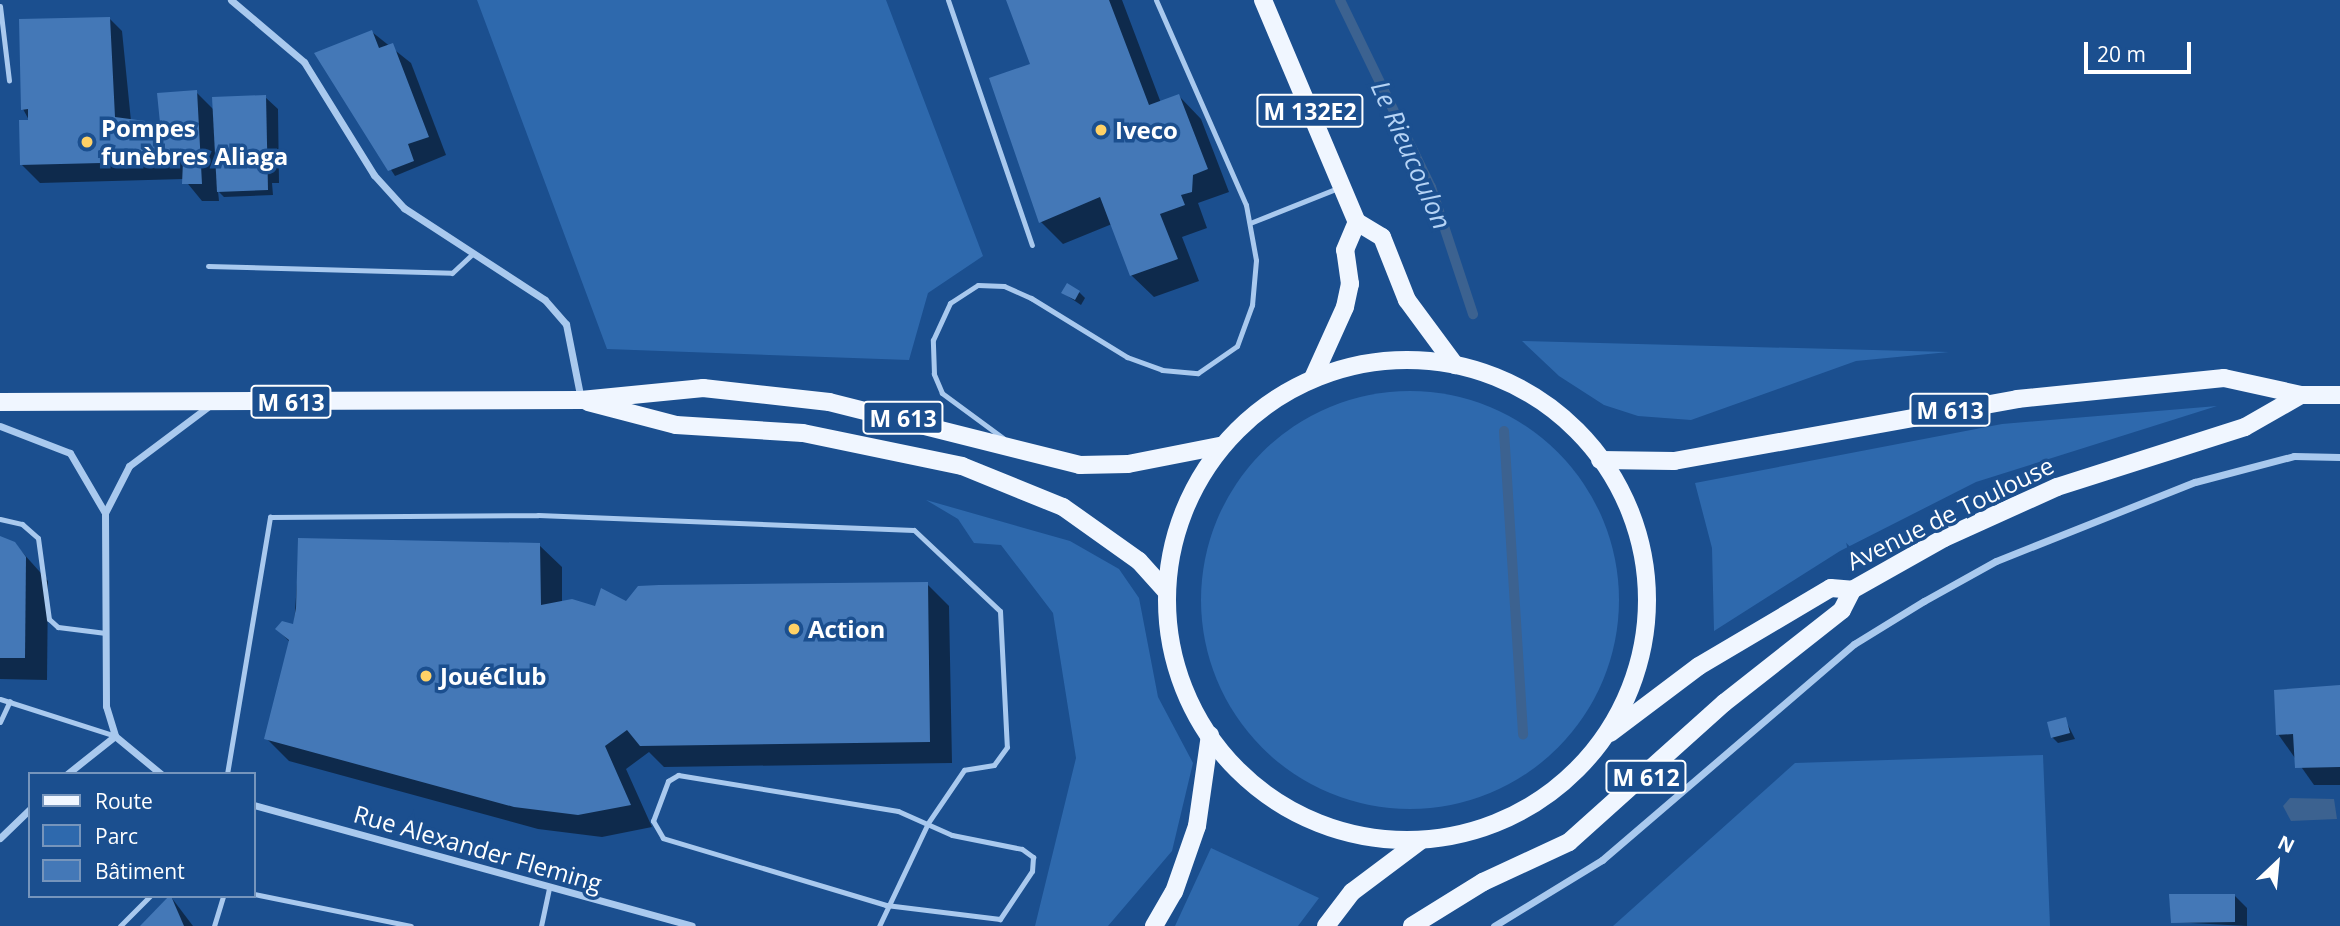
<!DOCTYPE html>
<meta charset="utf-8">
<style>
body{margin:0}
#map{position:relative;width:2340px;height:926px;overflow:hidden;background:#1b4f8f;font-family:"Open Sans",sans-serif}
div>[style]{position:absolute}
.green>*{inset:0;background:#2e69ad}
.round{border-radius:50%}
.water>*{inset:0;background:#3c6290}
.shadow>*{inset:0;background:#0007}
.stream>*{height:10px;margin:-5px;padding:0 5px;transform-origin:5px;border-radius:5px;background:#3c6290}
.building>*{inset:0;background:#4478b7}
.service>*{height:5px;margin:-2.5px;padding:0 2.5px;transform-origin:2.5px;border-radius:2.5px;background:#a9c9ee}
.minor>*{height:7px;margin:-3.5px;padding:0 3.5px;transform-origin:3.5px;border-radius:3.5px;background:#a9c9ee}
.primary>*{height:18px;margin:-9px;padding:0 9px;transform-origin:9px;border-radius:9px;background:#f0f6ff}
.primary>.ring{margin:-9px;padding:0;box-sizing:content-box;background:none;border:18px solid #f0f6ff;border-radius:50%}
.dots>*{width:19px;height:19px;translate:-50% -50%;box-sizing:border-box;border:4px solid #1b4f8f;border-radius:50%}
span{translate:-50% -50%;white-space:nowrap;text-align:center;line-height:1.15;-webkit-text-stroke:7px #1b4f8f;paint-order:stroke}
.shield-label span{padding:2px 5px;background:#1b4f8f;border:2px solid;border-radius:5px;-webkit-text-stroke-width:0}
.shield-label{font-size:23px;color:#fff;font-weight:700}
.poi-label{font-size:24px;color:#fff;font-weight:700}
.left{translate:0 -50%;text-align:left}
.street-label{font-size:24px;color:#fff}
.water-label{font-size:26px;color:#b5d3f5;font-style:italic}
.legend{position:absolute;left:28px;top:772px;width:228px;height:126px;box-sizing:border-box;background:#1b4f8f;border:2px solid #7695bc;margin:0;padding:9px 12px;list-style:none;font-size:21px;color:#fff}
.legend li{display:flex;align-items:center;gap:14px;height:35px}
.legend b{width:35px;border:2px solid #7695bc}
.north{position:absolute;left:2242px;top:828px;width:70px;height:70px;-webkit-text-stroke:5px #1b4f8f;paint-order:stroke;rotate:26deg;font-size:19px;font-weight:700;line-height:28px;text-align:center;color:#fff}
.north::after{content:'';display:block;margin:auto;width:24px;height:32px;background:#fff;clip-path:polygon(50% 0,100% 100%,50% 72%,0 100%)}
.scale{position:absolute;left:2084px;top:42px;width:107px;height:32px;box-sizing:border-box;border:4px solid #fff;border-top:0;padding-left:9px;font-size:21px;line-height:24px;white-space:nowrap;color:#fff;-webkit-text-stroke:5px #1b4f8f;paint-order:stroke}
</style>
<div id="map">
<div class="green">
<i style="clip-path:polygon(477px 0,886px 0,983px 256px,928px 293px,909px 360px,607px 349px)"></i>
<i style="clip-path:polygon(1522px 341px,1949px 352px,1856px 361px,1691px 420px,1638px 416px,1604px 405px,1559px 376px)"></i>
<i class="round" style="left:1201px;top:391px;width:418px;height:418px"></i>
<i style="clip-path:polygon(2217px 406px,1976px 482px,1840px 551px,1714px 631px,1712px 548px,1695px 483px,2002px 424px)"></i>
<i style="clip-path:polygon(926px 500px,1070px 541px,1119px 569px,1139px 598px,1158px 697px,1193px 763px,1172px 851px,1108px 926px,1035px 926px,1076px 758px,1053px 613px,1001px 545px,974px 543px,958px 519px)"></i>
<i style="clip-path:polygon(2043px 755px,2050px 926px,1613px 926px,1795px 763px)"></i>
<i style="clip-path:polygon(1211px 848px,1319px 898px,1298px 926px,1175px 926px)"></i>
</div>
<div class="water">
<i style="clip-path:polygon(2290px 798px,2334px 799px,2337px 819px,2291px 821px,2283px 806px)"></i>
</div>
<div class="shadow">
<i style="clip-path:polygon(1008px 0,1122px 0,1161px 103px,1179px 96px,1201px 119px,1229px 192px,1198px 203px,1207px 228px,1182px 237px,1199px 281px,1154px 297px,1131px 275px,1112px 224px,1063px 244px,1041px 222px,1032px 65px)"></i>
<i style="clip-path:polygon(110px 19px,122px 31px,131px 121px,162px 125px,196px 92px,215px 111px,265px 97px,278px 109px,279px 183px,272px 183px,273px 195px,224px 197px,218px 191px,219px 201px,202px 201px,184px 179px,40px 183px,22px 165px,30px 122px,23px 109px)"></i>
<i style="clip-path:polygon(372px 32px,411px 63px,446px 155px,395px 176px,317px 54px)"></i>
<i style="clip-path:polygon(1079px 292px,1085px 298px,1081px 305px,1063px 293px)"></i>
<i style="clip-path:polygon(300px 539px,539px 545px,562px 567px,562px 603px,596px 608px,927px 584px,949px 606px,952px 763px,664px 767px,649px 752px,626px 769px,652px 827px,602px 837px,538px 829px,289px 761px,266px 738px,290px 642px,277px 629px,294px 626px)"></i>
<i style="clip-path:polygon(0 542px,14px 543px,48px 581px,47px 680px,0 679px)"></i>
<i style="clip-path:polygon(2340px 687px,2340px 785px,2314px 785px,2278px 734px)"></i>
<i style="clip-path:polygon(2065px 719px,2075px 739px,2058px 743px,2052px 737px)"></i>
<i style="clip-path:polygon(2234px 895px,2247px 908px,2247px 926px,2172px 922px)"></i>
<i style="clip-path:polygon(171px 897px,193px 926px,142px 926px)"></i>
</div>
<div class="stream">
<i style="left:1340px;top:0;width:208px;rotate:64.1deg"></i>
<i style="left:1431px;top:187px;width:134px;rotate:71.7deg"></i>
<i style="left:1504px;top:431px;width:304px;rotate:86.4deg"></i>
</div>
<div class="building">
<i style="clip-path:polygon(1006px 0,1109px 0,1149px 105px,1179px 94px,1208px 169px,1193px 175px,1192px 192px,1181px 195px,1185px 205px,1160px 214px,1178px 259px,1130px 276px,1100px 197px,1039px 223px,989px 78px,1030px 64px)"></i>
<i style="clip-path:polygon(110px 17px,115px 117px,160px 123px,157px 93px,197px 90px,202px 184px,182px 184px,183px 161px,20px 165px,19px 120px,28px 120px,28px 109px,21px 110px,19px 19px)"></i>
<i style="clip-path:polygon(372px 30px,379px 48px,393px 43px,429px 137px,408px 144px,414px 161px,388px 171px,314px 53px)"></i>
<i style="clip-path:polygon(266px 95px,268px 190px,217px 192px,212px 97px)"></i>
<i style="clip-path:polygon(1067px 283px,1080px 291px,1075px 300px,1061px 293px)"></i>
<i style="clip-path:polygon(0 536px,15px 542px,26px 557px,25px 658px,0 658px)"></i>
<i style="clip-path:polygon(298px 538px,540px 543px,541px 605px,572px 599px,595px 606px,601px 588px,626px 601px,638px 586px,659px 585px,928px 582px,930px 742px,640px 746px,627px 730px,605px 746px,631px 805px,578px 815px,514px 807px,264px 739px,289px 640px,275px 629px,282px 621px,293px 624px,296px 608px)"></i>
<i style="clip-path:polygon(2340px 685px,2340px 767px,2295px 768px,2293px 734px,2276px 735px,2274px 690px)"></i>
<i style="clip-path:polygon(2066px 717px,2070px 733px,2051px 738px,2047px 722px)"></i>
<i style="clip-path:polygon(2169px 894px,2235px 894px,2235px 922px,2171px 923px)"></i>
<i style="clip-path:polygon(171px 896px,184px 926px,140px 926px,169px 896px)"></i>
</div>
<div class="service">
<i style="left:948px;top:0;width:259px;rotate:71.1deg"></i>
<i style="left:0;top:6px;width:75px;rotate:83.1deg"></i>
<i style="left:1250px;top:223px;width:95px;rotate:-21.7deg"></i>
<i style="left:208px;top:266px;width:244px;rotate:1.6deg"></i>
<i style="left:452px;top:273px;width:26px;rotate:-43deg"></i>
<i style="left:1003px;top:438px;width:76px;rotate:-143.6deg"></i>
<i style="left:942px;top:393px;width:21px;rotate:-113deg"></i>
<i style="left:934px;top:374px;width:34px;rotate:-92deg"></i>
<i style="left:933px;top:340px;width:41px;rotate:-65.3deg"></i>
<i style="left:950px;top:303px;width:33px;rotate:-33deg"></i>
<i style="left:978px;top:285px;width:26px;rotate:2deg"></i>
<i style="left:1004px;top:286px;width:30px;rotate:24deg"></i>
<i style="left:1031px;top:298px;width:113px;rotate:31.6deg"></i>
<i style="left:1127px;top:357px;width:37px;rotate:20deg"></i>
<i style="left:1162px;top:370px;width:36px;rotate:5deg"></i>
<i style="left:1198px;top:373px;width:47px;rotate:-34.7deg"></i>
<i style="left:1237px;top:346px;width:44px;rotate:-69.9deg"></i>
<i style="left:1252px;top:305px;width:45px;rotate:-84.9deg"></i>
<i style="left:1256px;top:260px;width:56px;rotate:-100.3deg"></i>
<i style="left:1246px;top:205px;width:224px;rotate:-113.7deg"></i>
<i style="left:0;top:519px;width:23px;rotate:13deg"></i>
<i style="left:22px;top:524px;width:21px;rotate:41deg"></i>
<i style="left:38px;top:538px;width:82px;rotate:82.3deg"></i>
<i style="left:49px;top:619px;width:12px;rotate:42deg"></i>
<i style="left:58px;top:627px;width:48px;rotate:7.1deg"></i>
<i style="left:0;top:699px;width:121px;rotate:17.8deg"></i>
<i style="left:0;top:722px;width:23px;rotate:-65deg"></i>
<i style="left:227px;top:774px;width:261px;rotate:-80.5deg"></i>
<i style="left:270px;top:517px;width:268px;rotate:-0.4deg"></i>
<i style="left:538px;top:515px;width:376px;rotate:2.3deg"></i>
<i style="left:914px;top:530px;width:118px;rotate:43.3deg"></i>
<i style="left:1000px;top:611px;width:136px;rotate:87.1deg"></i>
<i style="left:1007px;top:747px;width:22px;rotate:126deg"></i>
<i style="left:994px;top:765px;width:30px;rotate:171deg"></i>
<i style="left:964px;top:770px;width:64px;rotate:124.2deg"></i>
<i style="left:928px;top:823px;width:114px;rotate:115.4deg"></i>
<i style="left:678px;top:775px;width:223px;rotate:9.3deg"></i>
<i style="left:898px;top:811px;width:59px;rotate:24deg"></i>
<i style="left:952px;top:835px;width:71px;rotate:11.3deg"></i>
<i style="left:1022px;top:849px;width:14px;rotate:36deg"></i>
<i style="left:1033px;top:857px;width:14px;rotate:94deg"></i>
<i style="left:1032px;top:871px;width:58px;rotate:123.7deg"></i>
<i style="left:1000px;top:919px;width:115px;rotate:-173deg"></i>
<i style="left:886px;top:905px;width:233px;rotate:-163.3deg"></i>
<i style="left:663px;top:838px;width:20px;rotate:-120deg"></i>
<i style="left:653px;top:821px;width:43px;rotate:-69.4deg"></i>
<i style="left:668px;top:781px;width:12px;rotate:-31deg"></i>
<i style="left:254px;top:894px;width:160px;rotate:11.5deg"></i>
<i style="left:120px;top:926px;width:42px;rotate:-45deg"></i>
<i style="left:214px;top:926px;width:31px;rotate:-73deg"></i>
<i style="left:541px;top:926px;width:38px;rotate:-78deg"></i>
</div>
<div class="minor">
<i style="left:231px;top:0;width:96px;rotate:40.3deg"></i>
<i style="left:304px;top:62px;width:133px;rotate:58.2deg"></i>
<i style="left:374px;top:175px;width:45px;rotate:47.7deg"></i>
<i style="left:404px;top:208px;width:168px;rotate:33.1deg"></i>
<i style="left:545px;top:300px;width:32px;rotate:49deg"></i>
<i style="left:566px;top:324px;width:77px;rotate:78.8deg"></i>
<i style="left:0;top:426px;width:75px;rotate:21.1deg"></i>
<i style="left:70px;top:453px;width:69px;rotate:59.7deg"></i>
<i style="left:105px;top:513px;width:193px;rotate:89.7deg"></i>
<i style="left:106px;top:706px;width:31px;rotate:73deg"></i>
<i style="left:115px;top:736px;width:61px;rotate:141.6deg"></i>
<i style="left:105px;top:513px;width:53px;rotate:-62.9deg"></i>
<i style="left:129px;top:466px;width:100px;rotate:-36.9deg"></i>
<i style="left:115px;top:736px;width:60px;rotate:39.6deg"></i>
<i style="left:254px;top:805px;width:454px;rotate:15.4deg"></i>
<i style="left:0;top:838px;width:42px;rotate:-44deg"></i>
<i style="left:1494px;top:926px;width:127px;rotate:-31.4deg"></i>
<i style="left:1602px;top:860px;width:332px;rotate:-40.6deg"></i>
<i style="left:1854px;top:644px;width:82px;rotate:-31.6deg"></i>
<i style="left:1924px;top:601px;width:82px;rotate:-29.1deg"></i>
<i style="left:1996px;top:561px;width:214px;rotate:-21.7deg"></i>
<i style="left:2195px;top:482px;width:102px;rotate:-14.7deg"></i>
<i style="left:2294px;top:456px;width:46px;rotate:1.2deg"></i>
</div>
<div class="primary">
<i style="left:1263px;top:0;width:241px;rotate:67.1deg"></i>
<i style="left:1357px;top:222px;width:29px;rotate:31deg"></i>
<i style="left:1382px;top:237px;width:68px;rotate:68.4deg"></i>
<i style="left:1407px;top:300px;width:81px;rotate:53.6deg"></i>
<i class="ring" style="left:1167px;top:360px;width:462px;height:462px"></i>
<i style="left:1313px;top:378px;width:78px;rotate:-65.7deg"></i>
<i style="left:1345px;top:307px;width:24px;rotate:-78deg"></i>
<i style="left:1350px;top:284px;width:34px;rotate:-98deg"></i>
<i style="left:1345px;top:250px;width:30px;rotate:-67deg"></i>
<i style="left:0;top:402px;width:581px;rotate:-0.2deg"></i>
<i style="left:581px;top:400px;width:123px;rotate:-5.6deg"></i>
<i style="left:703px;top:388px;width:127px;rotate:6.3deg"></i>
<i style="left:829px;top:402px;width:259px;rotate:14.1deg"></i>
<i style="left:1080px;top:465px;width:48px;rotate:-1.2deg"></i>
<i style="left:1128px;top:464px;width:94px;rotate:-11.1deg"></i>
<i style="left:588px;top:402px;width:91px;rotate:14.6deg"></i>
<i style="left:676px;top:425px;width:127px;rotate:3.6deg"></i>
<i style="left:803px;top:433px;width:162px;rotate:11.7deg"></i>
<i style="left:962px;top:466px;width:109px;rotate:22.1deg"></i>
<i style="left:1063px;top:507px;width:93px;rotate:35.4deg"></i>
<i style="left:1139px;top:561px;width:40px;rotate:48deg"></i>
<i style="left:1600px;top:460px;width:74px;rotate:0.8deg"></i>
<i style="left:1674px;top:461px;width:349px;rotate:-10.2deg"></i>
<i style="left:2017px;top:399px;width:208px;rotate:-5.8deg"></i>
<i style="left:2224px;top:378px;width:79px;rotate:12.4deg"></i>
<i style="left:2301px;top:395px;width:39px"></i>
<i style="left:1610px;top:733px;width:111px;rotate:-37deg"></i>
<i style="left:1699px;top:666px;width:153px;rotate:-30.6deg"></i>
<i style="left:1831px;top:588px;width:21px;rotate:5deg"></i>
<i style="left:1852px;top:590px;width:106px;rotate:-29.5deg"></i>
<i style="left:1944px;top:538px;width:124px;rotate:-24.3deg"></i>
<i style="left:2057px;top:487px;width:197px;rotate:-17.7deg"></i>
<i style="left:2245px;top:427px;width:64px;rotate:-29.7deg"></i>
<i style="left:1154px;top:926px;width:39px;rotate:-60deg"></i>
<i style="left:1174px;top:892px;width:70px;rotate:-70.8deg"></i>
<i style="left:1197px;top:826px;width:92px;rotate:-81.9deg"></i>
<i style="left:1326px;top:926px;width:43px;rotate:-52.6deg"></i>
<i style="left:1352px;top:892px;width:85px;rotate:-36.9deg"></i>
<i style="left:1412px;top:926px;width:84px;rotate:-31.8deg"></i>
<i style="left:1483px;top:882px;width:95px;rotate:-24.9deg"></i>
<i style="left:1569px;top:842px;width:208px;rotate:-41.9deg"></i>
<i style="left:1724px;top:703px;width:150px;rotate:-38.2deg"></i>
<i style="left:1842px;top:610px;width:22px;rotate:-63deg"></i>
</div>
<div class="dots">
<i style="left:1101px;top:130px;background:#ffd166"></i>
<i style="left:87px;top:142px;background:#ffd166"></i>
<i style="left:794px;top:629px;background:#ffd166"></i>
<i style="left:426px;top:676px;background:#ffd166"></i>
</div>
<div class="shield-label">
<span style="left:1310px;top:111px">M 132E2</span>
<span style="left:291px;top:402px">M 613</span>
<span style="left:1950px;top:410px">M 613</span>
<span style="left:903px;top:418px">M 613</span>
<span style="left:1646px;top:777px">M 612</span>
</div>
<div class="poi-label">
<span class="left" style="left:101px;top:142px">Pompes<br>funèbres Aliaga</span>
<span class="left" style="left:1115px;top:130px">Iveco</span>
<span class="left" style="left:808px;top:629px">Action</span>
<span class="left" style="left:440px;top:676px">JouéClub</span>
</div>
<div class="street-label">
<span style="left:1950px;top:513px;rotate:-26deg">Avenue de Toulouse</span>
<span style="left:478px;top:848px;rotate:16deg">Rue Alexander Fleming</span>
</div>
<div class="water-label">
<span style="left:1411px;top:155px;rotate:66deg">Le Rieucoulon</span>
</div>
<ul class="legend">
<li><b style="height:9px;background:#f0f6ff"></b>Route</li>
<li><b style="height:19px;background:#2e69ad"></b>Parc</li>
<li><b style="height:19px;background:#4478b7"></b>Bâtiment</li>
</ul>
<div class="north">N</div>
<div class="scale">20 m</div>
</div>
